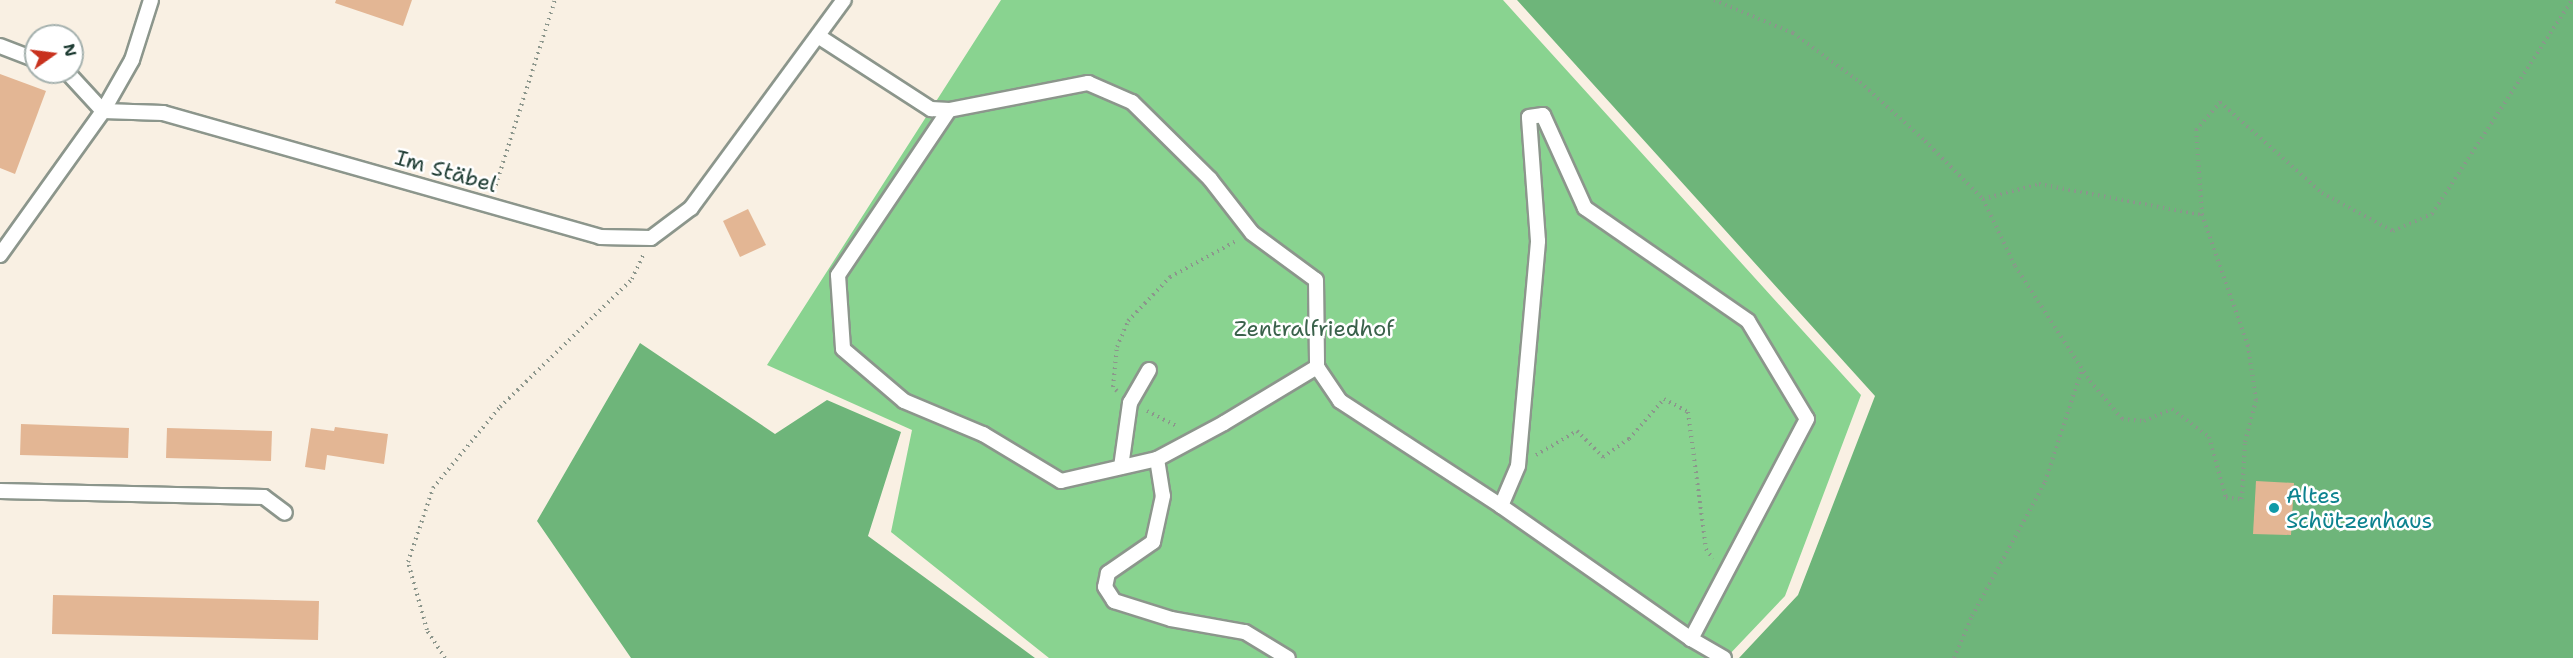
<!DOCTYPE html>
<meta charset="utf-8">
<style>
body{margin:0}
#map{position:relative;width:2573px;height:658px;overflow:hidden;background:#f9f0e3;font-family:"Shantell Sans",sans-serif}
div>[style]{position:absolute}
.green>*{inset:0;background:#89d390}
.forest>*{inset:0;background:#6eb57a}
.building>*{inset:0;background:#e3b694}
.path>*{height:4px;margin-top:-2px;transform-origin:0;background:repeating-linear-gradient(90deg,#8c968c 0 1.5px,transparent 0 6px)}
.roads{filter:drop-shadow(2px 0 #8c968c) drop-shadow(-2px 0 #8c968c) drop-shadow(0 2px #8c968c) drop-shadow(0 -2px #8c968c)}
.lane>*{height:14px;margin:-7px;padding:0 7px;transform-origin:7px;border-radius:7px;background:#fff}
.dots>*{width:16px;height:16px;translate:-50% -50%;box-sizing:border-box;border:3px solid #fff;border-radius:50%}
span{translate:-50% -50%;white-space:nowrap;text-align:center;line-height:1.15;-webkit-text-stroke:5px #fff;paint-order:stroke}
.street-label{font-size:22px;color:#1f3d34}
.park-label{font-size:22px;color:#3a624b}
.culture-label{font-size:22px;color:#0d838f}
.left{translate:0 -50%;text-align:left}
.north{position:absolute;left:24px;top:24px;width:60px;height:60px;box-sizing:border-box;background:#fff;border:2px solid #a5b1ae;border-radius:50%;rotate:76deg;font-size:16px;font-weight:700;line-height:24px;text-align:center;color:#1f3d34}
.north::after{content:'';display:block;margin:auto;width:21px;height:27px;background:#c8321e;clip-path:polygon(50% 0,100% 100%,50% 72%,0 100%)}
</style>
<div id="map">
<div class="green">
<i style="clip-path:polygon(1001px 0,1503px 0,1861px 395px,1785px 596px,1726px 658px,1049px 658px,891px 532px,912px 430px,767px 365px)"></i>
</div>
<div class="forest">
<i style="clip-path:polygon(1517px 0,2573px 0,2573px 658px,1739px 658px,1798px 595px,1875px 396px)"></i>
<i style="clip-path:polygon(640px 343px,775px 434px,827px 400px,901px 432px,868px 536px,1035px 658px,631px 658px,537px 521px)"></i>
</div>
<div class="building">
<i style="clip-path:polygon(336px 0,412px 0,403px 26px,335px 3px)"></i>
<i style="clip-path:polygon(0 74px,46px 91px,15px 174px,0 168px)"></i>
<i style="clip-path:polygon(748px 209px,766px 245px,740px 257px,723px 221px)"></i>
<i style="clip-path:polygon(21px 424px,129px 428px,128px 458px,20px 455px)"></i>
<i style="clip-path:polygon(335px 427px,388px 434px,384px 464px,327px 455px,325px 470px,305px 467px,311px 428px,334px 431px)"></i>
<i style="clip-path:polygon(167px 428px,272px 431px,271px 461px,166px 458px)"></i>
<i style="clip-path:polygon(2256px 481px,2294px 483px,2291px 535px,2253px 534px)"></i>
<i style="clip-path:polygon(53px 595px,319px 601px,318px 640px,52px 634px)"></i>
</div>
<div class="path">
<i style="left:1714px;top:0;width:86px;rotate:22.7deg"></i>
<i style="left:1793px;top:33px;width:83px;rotate:36.2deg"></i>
<i style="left:1860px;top:82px;width:88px;rotate:42.2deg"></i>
<i style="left:1925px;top:141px;width:82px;rotate:45deg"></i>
<i style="left:1983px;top:199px;width:74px;rotate:64.5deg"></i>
<i style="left:2015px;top:266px;width:137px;rotate:56.9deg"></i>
<i style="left:2090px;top:381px;width:50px;rotate:49.9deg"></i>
<i style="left:2122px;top:419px;width:22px;rotate:5deg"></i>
<i style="left:2144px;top:421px;width:30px;rotate:-23deg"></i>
<i style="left:2172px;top:409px;width:46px;rotate:37.1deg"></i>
<i style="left:2209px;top:437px;width:63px;rotate:74.4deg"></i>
<i style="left:2226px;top:498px;width:16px;rotate:4deg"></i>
<i style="left:2242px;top:499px;width:57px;rotate:-87deg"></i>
<i style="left:2245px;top:442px;width:43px;rotate:-75.3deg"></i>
<i style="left:2256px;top:400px;width:55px;rotate:-98.4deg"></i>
<i style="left:2248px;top:346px;width:139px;rotate:-109.3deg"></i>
<i style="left:2202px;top:215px;width:85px;rotate:-94deg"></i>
<i style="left:2196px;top:130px;width:37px;rotate:-49deg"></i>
<i style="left:2220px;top:102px;width:137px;rotate:41.7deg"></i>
<i style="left:2322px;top:193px;width:81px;rotate:28.2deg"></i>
<i style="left:2393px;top:231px;width:43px;rotate:-23.6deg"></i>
<i style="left:2432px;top:214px;width:256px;rotate:-56.8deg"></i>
<i style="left:494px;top:191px;width:201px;rotate:-72.3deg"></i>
<i style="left:1983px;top:199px;width:58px;rotate:-15deg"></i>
<i style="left:2039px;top:184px;width:166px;rotate:10.8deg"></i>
<i style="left:1117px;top:391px;width:6px;rotate:-135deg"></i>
<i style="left:1113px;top:387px;width:40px;rotate:-84.3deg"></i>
<i style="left:1117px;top:347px;width:28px;rotate:-67deg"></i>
<i style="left:1128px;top:321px;width:61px;rotate:-46.3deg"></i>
<i style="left:1170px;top:277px;width:77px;rotate:-28.6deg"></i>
<i style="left:1147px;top:411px;width:35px;rotate:27deg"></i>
<i style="left:1536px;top:455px;width:48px;rotate:-30.3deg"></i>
<i style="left:1577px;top:431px;width:37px;rotate:45deg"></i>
<i style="left:1603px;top:457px;width:32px;rotate:-35deg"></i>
<i style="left:1629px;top:439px;width:53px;rotate:-48.8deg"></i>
<i style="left:1664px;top:399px;width:27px;rotate:28deg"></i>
<i style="left:1688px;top:412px;width:138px;rotate:82.5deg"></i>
<i style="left:1706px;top:549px;width:12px;rotate:55deg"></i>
<i style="left:445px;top:658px;width:33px;rotate:-123deg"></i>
<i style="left:427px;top:630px;width:71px;rotate:-105.6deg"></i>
<i style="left:408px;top:562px;width:78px;rotate:-71.3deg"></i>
<i style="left:433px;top:488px;width:105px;rotate:-50.4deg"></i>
<i style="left:500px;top:407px;width:184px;rotate:-44.1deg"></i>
<i style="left:632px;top:279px;width:26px;rotate:-65deg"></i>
<i style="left:1954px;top:658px;width:46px;rotate:-66.8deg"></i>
<i style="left:1972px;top:616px;width:153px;rotate:-61.4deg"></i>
<i style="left:2045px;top:482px;width:119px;rotate:-71.9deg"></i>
</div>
<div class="roads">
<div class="lane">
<i style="left:818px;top:36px;width:135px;rotate:32.9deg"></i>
<i style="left:931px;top:109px;width:18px;rotate:3deg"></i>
<i style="left:949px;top:110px;width:142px;rotate:-11deg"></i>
<i style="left:1088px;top:83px;width:48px;rotate:23.4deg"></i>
<i style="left:1132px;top:102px;width:110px;rotate:44.6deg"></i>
<i style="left:1210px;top:179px;width:68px;rotate:52.1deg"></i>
<i style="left:1252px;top:233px;width:79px;rotate:36.3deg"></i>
<i style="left:1316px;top:280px;width:87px;rotate:89.3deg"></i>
<i style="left:1317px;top:367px;width:41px;rotate:55.9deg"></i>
<i style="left:1340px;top:401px;width:192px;rotate:33.1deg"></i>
<i style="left:1501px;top:506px;width:232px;rotate:35deg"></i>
<i style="left:1691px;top:639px;width:38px;rotate:30deg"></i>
<i style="left:0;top:46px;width:39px;rotate:21deg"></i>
<i style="left:67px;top:72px;width:53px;rotate:47.3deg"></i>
<i style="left:103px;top:111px;width:59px;rotate:-60.4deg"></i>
<i style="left:132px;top:60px;width:63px;rotate:-72.4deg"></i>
<i style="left:949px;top:110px;width:199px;rotate:123.9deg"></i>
<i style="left:838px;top:275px;width:74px;rotate:86.1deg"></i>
<i style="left:843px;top:349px;width:80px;rotate:40.4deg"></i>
<i style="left:904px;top:401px;width:86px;rotate:22.7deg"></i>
<i style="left:983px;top:434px;width:91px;rotate:31.1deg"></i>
<i style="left:1061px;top:481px;width:98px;rotate:-12.9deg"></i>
<i style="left:1157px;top:459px;width:76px;rotate:-28.2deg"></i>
<i style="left:1224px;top:423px;width:109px;rotate:-31.1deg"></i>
<i style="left:0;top:255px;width:177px;rotate:-54.4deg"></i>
<i style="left:103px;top:111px;width:60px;rotate:1.9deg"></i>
<i style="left:163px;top:113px;width:454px;rotate:15.8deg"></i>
<i style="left:600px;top:237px;width:51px;rotate:1.1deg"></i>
<i style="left:651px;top:238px;width:50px;rotate:-36.9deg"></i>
<i style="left:691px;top:208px;width:258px;rotate:-53.7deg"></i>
<i style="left:1157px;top:459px;width:37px;rotate:81deg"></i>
<i style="left:1163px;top:496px;width:47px;rotate:102.3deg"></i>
<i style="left:1153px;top:542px;width:55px;rotate:145.4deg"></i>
<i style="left:1108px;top:573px;width:14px;rotate:102deg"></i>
<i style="left:1105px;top:587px;width:17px;rotate:57deg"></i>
<i style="left:1114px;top:601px;width:60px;rotate:17.5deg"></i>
<i style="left:1171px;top:619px;width:75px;rotate:10deg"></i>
<i style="left:1245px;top:632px;width:50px;rotate:31.2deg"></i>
<i style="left:1121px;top:467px;width:65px;rotate:-82deg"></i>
<i style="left:1130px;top:403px;width:38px;rotate:-60deg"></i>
<i style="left:0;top:491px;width:264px;rotate:1.3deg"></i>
<i style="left:264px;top:497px;width:26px;rotate:37deg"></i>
<i style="left:1501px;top:506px;width:43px;rotate:-67deg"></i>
<i style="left:1518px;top:466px;width:226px;rotate:-84.9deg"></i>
<i style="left:1538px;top:241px;width:124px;rotate:-94.2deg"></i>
<i style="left:1529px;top:117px;width:14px;rotate:-8deg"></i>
<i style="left:1543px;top:115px;width:102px;rotate:65.7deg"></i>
<i style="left:1585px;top:208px;width:198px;rotate:34.7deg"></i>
<i style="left:1748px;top:321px;width:114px;rotate:59deg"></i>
<i style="left:1807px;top:419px;width:249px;rotate:117.8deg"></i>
</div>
</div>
<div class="dots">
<i style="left:2274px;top:508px;background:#0f9aa8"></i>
</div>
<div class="street-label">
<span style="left:446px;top:171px;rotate:16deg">Im Stäbel</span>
</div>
<div class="park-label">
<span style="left:1314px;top:329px">Zentralfriedhof</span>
</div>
<div class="culture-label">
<span class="left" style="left:2286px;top:508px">Altes<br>Schützenhaus</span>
</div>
<div class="north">N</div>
</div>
